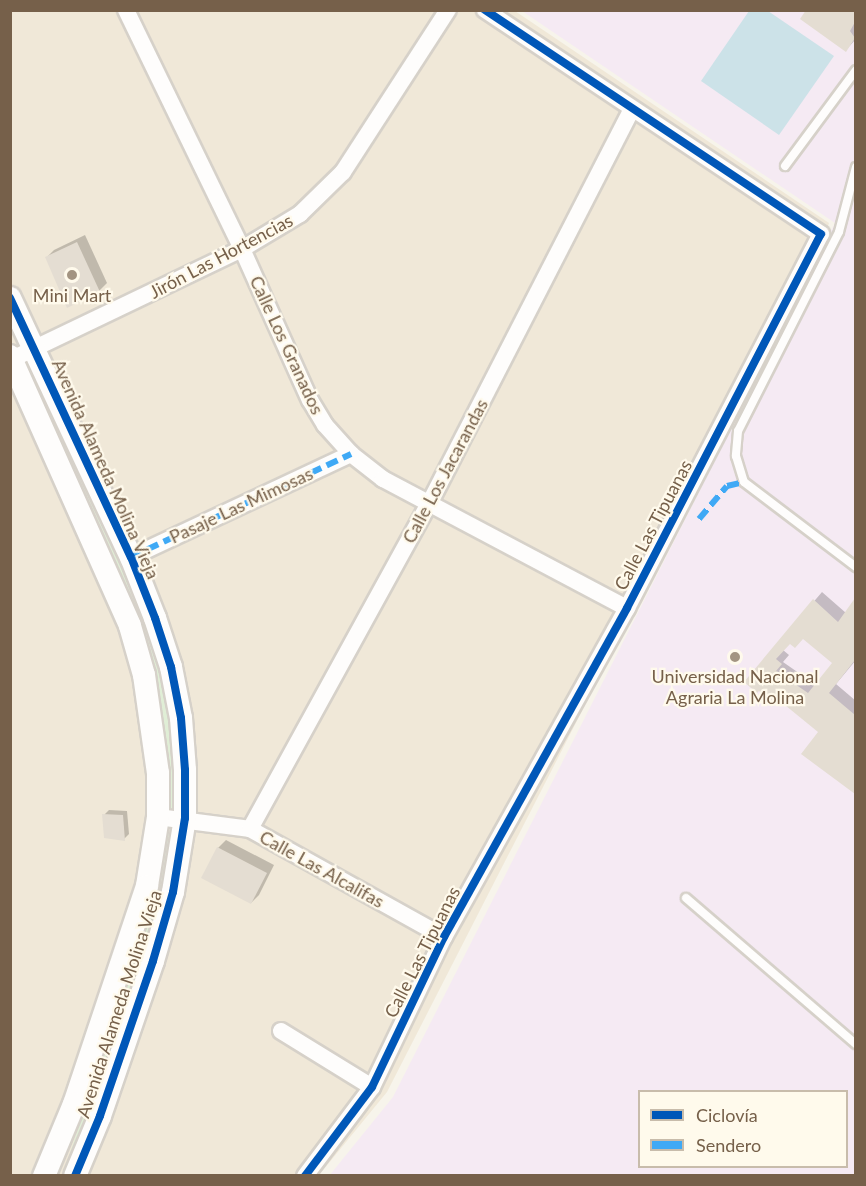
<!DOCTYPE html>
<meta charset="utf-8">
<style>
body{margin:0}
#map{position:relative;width:866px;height:1186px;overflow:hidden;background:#f7f4eb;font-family:Lato,sans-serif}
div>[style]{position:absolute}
.residential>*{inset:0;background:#f0e8d8}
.education>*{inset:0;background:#f5eaf3}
.green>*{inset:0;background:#e0eed6}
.water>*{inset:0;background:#cce2e8}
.shadow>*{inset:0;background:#0003}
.building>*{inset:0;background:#e4ddd2}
.roads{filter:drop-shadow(2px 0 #d6d1c9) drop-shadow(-2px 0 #d6d1c9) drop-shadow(0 2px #d6d1c9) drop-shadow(0 -2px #d6d1c9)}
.lane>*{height:8px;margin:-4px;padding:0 4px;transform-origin:4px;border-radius:4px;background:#fefdfc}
.street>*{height:16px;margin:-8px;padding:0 8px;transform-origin:8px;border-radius:8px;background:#fefdfc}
.secondary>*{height:22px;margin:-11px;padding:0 11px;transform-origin:11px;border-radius:11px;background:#fefdfc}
.quiet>*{height:6px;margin-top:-3px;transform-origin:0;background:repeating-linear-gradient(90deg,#3fa9f5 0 12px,transparent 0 18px)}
.cycleway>*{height:8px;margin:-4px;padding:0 4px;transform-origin:4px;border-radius:4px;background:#0057b8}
.dots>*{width:16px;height:16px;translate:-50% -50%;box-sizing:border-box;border:3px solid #fffaec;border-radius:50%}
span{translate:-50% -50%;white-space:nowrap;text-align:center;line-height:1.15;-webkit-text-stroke:4.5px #fffaec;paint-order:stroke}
.street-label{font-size:18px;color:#76604a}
.poi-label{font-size:18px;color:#76604a}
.frame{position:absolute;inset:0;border:12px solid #76604a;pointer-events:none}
.legend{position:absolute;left:638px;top:1090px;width:210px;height:78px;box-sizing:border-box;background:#fffaec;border:2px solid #c8bcab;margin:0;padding:8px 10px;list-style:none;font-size:18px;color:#76604a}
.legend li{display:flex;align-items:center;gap:12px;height:30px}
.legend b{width:30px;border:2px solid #c8bcab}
</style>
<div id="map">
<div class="residential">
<i style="clip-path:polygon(10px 11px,515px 11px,829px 223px,825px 236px,387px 1092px,319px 1175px,11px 1175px)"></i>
</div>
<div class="education">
<i style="clip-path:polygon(evenodd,522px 11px,855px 11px,855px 1175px,329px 1176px,393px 1097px,835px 223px,522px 11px,640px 1092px,846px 1092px,846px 1166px,640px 1166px,640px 1092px)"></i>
</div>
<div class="green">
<i style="clip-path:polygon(27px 363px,33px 368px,95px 497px,147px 622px,172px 725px,176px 808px,170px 811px,166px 807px,159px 721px,21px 366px)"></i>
<i style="clip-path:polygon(166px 829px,173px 834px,167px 886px,70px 1175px,62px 1176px,128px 984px)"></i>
</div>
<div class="water">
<i style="clip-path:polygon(749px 11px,768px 11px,834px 56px,779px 135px,701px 81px)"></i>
</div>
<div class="shadow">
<i style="clip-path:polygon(808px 10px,856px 10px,856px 39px,846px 50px)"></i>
<i style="clip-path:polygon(85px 235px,107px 283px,99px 291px,46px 258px,54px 250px)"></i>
<i style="clip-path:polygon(evenodd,822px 592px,846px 613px,856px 600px,856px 660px,836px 684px,856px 701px,856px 792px,804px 754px,820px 732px,780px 699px,746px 681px,822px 592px,804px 637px,834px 663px,816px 685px,783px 662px,789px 655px,783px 650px,791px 642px,804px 637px)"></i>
<i style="clip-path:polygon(109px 810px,127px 811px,129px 834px,124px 839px,104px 815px)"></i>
<i style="clip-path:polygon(226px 840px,274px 865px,259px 895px,251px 903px,218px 848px)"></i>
</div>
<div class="building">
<i style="clip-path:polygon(806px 10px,855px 10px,855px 22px,850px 31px,855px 38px,846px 52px,800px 19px)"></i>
<i style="clip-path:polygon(77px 242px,100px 292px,67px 308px,45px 257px)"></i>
<i style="clip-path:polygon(evenodd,855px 598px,855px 660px,829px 693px,855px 715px,855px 794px,801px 754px,818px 732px,780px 701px,778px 704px,759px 691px,757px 693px,744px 682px,813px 599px,838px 622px,855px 598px,803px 639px,832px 663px,808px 693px,776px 671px,782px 664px,776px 659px,790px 644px,795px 648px,803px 639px)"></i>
<i style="clip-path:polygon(102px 814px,123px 815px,125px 841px,104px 838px)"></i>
<i style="clip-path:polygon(217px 847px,267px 873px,251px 904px,201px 878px)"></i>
</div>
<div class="roads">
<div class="lane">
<i style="left:785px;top:166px;width:119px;rotate:-53.5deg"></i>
<i style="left:856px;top:167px;width:67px;rotate:104.7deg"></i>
<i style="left:839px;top:232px;width:223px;rotate:116.9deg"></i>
<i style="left:738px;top:431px;width:25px;rotate:95deg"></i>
<i style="left:736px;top:456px;width:27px;rotate:73deg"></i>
<i style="left:744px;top:482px;width:141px;rotate:37.2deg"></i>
<i style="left:686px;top:898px;width:224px;rotate:40.7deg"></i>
</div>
<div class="street">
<i style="left:126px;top:10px;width:266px;rotate:64.1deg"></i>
<i style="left:242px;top:249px;width:166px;rotate:65.8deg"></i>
<i style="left:310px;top:400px;width:29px;rotate:59deg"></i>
<i style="left:325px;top:425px;width:39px;rotate:48deg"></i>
<i style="left:351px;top:454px;width:41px;rotate:38deg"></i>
<i style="left:383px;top:479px;width:276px;rotate:27.9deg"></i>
<i style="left:10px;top:360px;width:257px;rotate:-25.6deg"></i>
<i style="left:242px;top:249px;width:68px;rotate:-31.1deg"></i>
<i style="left:300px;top:214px;width:60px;rotate:-44.3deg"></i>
<i style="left:343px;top:172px;width:193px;rotate:-57.1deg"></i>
<i style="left:131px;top:557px;width:243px;rotate:-25.1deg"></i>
<i style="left:158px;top:817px;width:93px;rotate:7.4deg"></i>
<i style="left:250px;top:829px;width:222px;rotate:29.1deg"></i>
<i style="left:250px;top:829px;width:373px;rotate:-61.2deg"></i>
<i style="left:430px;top:502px;width:442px;rotate:-62.8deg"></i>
<i style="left:281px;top:1031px;width:107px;rotate:31.6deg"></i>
<i style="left:305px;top:1176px;width:111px;rotate:-53deg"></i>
<i style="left:372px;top:1087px;width:166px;rotate:-64.4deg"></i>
<i style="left:444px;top:937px;width:376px;rotate:-60.9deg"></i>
<i style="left:627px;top:608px;width:421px;rotate:-62.6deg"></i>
<i style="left:821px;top:234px;width:404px;rotate:-146.3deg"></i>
</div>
<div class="secondary">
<i style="left:10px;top:298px;width:286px;rotate:65deg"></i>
<i style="left:131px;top:557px;width:66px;rotate:68.5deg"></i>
<i style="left:155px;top:618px;width:52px;rotate:71.9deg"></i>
<i style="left:171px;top:667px;width:52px;rotate:78.9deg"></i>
<i style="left:181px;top:718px;width:52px;rotate:85.6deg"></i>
<i style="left:185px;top:770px;width:48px;rotate:90deg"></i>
<i style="left:185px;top:818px;width:75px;rotate:99.2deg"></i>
<i style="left:173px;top:892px;width:72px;rotate:106.2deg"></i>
<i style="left:153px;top:961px;width:164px;rotate:108.9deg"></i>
<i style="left:100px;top:1116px;width:65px;rotate:112.6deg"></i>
<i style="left:10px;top:356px;width:295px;rotate:66deg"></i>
<i style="left:130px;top:626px;width:51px;rotate:74.1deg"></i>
<i style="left:144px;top:675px;width:99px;rotate:81.9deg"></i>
<i style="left:158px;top:773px;width:44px;rotate:90deg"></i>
<i style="left:158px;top:817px;width:70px;rotate:99.1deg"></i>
<i style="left:147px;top:886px;width:230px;rotate:108.5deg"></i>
<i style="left:74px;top:1104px;width:78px;rotate:112.6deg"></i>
</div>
</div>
<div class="quiet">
<i style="left:699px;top:519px;width:43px;rotate:-49.7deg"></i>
<i style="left:727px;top:486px;width:17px;rotate:-13deg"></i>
<i style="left:131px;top:557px;width:243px;rotate:-25.1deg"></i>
</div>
<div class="cycleway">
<i style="left:10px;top:298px;width:286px;rotate:65deg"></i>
<i style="left:131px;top:557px;width:66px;rotate:68.5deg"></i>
<i style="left:155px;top:618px;width:52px;rotate:71.9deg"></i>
<i style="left:171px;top:667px;width:52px;rotate:78.9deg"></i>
<i style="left:181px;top:718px;width:52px;rotate:85.6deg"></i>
<i style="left:185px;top:770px;width:48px;rotate:90deg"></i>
<i style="left:185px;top:818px;width:75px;rotate:99.2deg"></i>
<i style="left:173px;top:892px;width:72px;rotate:106.2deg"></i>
<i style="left:153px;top:961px;width:164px;rotate:108.9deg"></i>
<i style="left:100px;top:1116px;width:65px;rotate:112.6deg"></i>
<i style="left:305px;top:1176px;width:111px;rotate:-53deg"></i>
<i style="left:372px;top:1087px;width:166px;rotate:-64.4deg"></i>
<i style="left:444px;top:937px;width:376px;rotate:-60.9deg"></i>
<i style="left:627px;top:608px;width:421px;rotate:-62.6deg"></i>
<i style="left:821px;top:234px;width:404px;rotate:-146.3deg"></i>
</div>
<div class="dots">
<i style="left:72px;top:275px;background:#a39482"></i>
<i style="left:735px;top:657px;background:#a39482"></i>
</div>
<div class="street-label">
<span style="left:221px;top:256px;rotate:-28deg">Jirón Las Hortencias</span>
<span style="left:287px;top:345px;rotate:65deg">Calle Los Granados</span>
<span style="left:106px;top:469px;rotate:66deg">Avenida Alameda Molina Vieja</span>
<span style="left:445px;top:471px;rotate:-62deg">Calle Los Jacarandas</span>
<span style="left:241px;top:505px;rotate:-25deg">Pasaje Las Mimosas</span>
<span style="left:653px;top:525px;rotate:-62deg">Calle Las Tipuanas</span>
<span style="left:322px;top:869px;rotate:29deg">Calle Las Alcalifas</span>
<span style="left:422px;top:952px;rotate:-63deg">Calle Las Tipuanas</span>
<span style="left:119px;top:1004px;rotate:-72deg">Avenida Alameda Molina Vieja</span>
</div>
<div class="poi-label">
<span style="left:72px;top:295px">Mini Mart</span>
<span style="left:735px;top:687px">Universidad Nacional<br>Agraria La Molina</span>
</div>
<div class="frame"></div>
<ul class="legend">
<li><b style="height:8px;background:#0057b8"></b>Ciclovía</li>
<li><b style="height:8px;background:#3fa9f5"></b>Sendero</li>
</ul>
</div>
